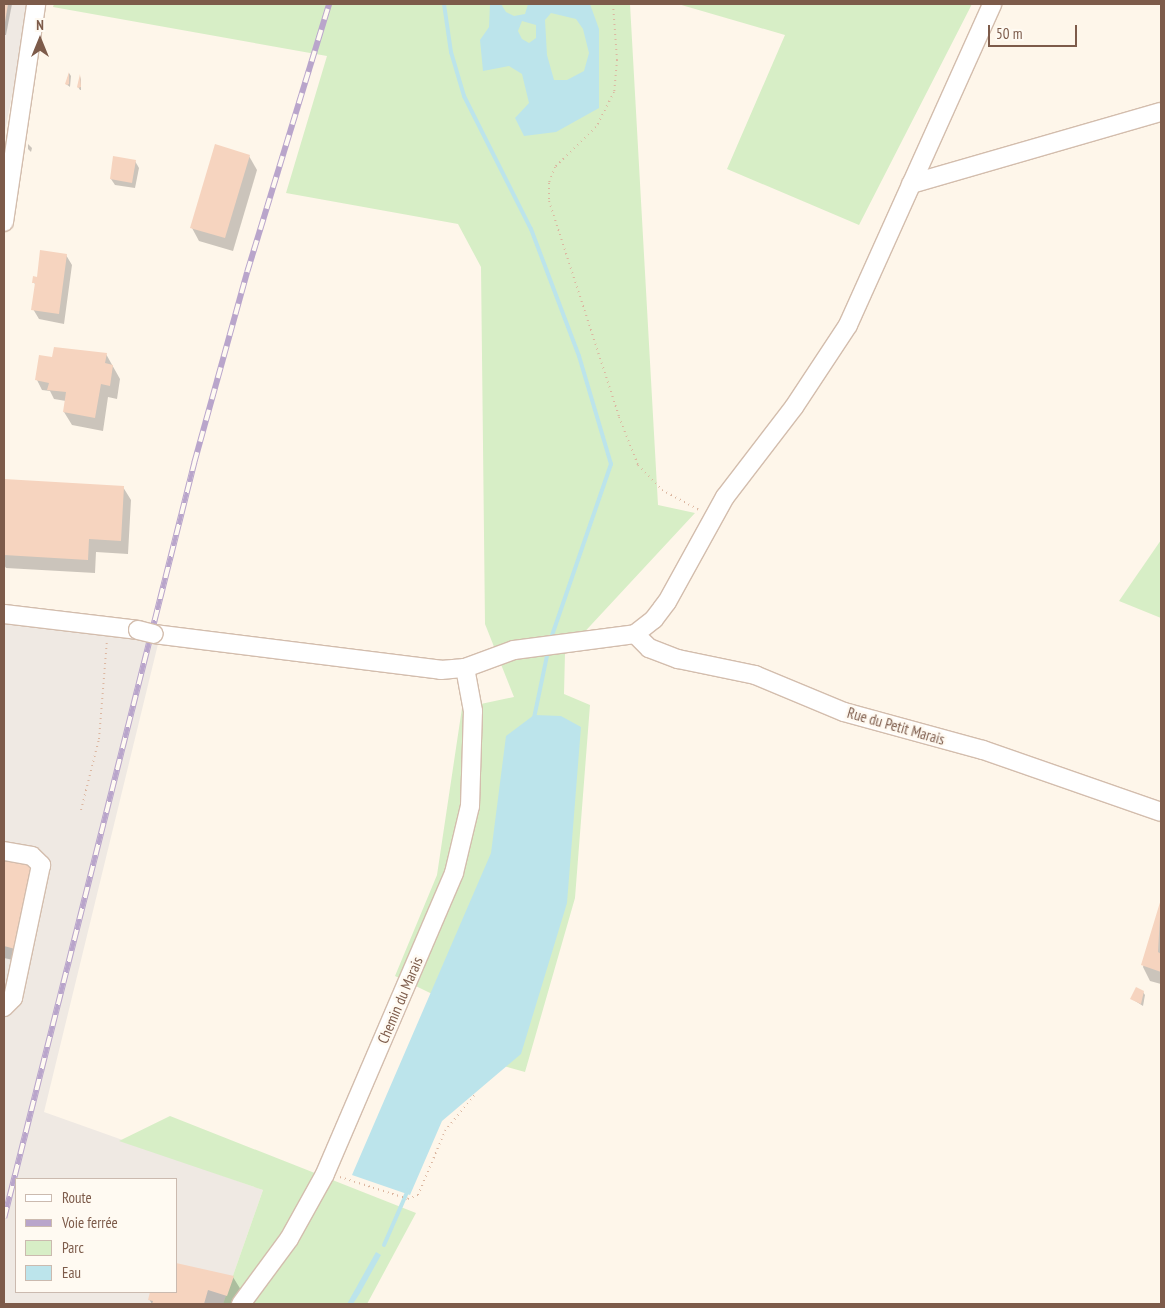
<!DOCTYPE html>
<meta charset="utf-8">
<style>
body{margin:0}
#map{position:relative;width:1165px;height:1308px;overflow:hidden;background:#fef6ea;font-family:"PT Sans Narrow",sans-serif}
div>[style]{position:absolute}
.industrial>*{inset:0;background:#efe9e3}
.green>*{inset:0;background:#d7eec6}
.water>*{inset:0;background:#bce4eb}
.shadow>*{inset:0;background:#0003}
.stream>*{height:4px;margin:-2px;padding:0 2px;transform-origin:2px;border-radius:2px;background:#bce4eb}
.building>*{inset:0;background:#f6d4bf}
.path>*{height:2px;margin-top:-1px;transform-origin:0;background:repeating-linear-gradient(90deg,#dcb7a1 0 1px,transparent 0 5px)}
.roads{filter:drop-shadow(1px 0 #d3bdad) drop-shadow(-1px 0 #d3bdad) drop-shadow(0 1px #d3bdad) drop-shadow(0 -1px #d3bdad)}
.minor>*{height:18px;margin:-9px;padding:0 9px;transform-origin:9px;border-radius:9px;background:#fff}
.rail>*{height:5.5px;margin-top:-2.75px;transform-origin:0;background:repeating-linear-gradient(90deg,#fffaf2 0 11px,#b9a5cb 0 22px);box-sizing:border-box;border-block:1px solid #b9a5cb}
.bridges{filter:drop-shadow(1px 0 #d3bdad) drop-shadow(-1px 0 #d3bdad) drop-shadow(0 1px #d3bdad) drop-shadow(0 -1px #d3bdad)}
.minor-bridge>*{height:18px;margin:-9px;padding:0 9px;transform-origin:9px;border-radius:9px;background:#fff}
span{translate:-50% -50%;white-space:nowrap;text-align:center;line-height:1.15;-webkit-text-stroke:5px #fffaf2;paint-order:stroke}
.street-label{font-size:15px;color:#7d5b4a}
.frame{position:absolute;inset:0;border:5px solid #7d5b4a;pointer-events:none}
.legend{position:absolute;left:15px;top:1178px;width:162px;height:115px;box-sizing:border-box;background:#fffaf2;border:1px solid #cbbaaf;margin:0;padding:6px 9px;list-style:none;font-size:15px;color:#7d5b4a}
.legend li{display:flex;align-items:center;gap:10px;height:25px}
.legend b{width:25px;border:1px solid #cbbaaf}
.north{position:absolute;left:15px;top:15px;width:50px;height:50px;-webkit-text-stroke:4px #fffaf2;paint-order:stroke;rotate:0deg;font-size:14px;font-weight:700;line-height:20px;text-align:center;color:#7d5b4a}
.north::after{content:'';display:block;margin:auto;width:18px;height:22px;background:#7d5b4a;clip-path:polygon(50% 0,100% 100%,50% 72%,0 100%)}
.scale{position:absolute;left:988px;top:25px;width:89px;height:22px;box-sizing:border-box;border:2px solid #7d5b4a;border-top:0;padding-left:6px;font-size:15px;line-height:18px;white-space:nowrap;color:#7d5b4a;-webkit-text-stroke:4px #fffaf2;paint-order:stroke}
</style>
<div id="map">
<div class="industrial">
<i style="clip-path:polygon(4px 4px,31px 4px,4px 135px)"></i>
<i style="clip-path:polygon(evenodd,4px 606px,158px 644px,44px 1112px,263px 1190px,223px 1304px,4px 1304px,4px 606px,16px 1179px,176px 1179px,176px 1292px,16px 1292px,16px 1179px)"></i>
</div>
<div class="green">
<i style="clip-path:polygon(54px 4px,630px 4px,658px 505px,695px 513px,565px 653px,564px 694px,590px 705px,575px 898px,525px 1072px,449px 1051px,457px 1006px,395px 976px,437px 875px,462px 708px,514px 697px,485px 624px,481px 267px,458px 224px,286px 193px,327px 56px,53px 7px)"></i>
<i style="clip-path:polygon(678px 4px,972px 4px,859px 225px,727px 169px,785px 35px)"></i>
<i style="clip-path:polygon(1161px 540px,1161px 618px,1119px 601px)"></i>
<i style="clip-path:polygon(170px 1116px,416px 1213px,367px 1304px,223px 1304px,263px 1190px,119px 1141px)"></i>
</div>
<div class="water">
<i style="clip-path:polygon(evenodd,490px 4px,501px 4px,506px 12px,514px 16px,525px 14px,528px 4px,590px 4px,599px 29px,599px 108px,556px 132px,524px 136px,515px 118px,529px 103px,522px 74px,509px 66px,483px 71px,480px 40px,489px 27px,490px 4px,551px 13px,576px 19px,583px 29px,589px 53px,584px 71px,567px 80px,554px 80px,547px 55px,545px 20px,551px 13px,490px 4px,522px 21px,536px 25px,536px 38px,529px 43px,522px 39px,518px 31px,522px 21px)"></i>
<i style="clip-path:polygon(534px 715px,561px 716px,581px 727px,567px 903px,521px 1054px,442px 1121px,410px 1195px,352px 1175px,491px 853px,506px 736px)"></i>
<i style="clip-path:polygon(376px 1252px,381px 1255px,360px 1293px,353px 1304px,347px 1304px)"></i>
</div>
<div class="shadow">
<i style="clip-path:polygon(4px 4px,12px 4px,6px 35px,4px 35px)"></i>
<i style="clip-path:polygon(69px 73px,71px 76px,70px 87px,66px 84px)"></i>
<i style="clip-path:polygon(81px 76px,81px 90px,80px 90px,78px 87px)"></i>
<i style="clip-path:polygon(28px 144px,32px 148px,31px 152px,28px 149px)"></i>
<i style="clip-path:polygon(249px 156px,257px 170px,233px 251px,199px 241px,192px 228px)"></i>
<i style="clip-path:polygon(135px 161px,139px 168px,135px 188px,115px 185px,111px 179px)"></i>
<i style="clip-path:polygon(66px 255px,72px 265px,64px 324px,39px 319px,33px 309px,36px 287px,34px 282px)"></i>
<i style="clip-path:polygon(55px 348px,106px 354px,120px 379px,117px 399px,108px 397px,103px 431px,72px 425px,64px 412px,66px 401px,54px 399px,50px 391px,42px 390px,37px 380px,53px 359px)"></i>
<i style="clip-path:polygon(4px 480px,123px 487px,131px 500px,128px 554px,96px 552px,95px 573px,6px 568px,4px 565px)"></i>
<i style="clip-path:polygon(4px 860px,32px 866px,22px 962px,4px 958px)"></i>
<i style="clip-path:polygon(1161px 901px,1161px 984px,1150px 981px,1143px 967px)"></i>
<i style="clip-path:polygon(1143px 992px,1145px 995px,1143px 1006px,1132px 999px)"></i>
<i style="clip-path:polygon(233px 1277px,241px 1290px,236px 1304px,152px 1304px,149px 1299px,152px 1292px,176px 1292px)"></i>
</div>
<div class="stream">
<i style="left:444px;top:4px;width:49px;rotate:81.7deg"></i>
<i style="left:451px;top:52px;width:46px;rotate:73.5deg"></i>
<i style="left:464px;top:96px;width:149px;rotate:63.3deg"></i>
<i style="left:531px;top:229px;width:136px;rotate:69.3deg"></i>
<i style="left:579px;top:356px;width:113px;rotate:73.5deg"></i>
<i style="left:611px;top:464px;width:184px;rotate:109deg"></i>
<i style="left:534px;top:718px;width:68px;rotate:-78.2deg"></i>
<i style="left:384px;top:1245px;width:60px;rotate:-66.4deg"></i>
</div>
<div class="building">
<i style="clip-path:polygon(4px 4px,8px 4px,5px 22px,4px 22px)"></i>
<i style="clip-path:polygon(69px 72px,69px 84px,67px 85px,65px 84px)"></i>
<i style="clip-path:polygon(80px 74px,81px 87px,78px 88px,77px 87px)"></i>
<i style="clip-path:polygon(215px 144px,250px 155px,225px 238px,190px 228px)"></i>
<i style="clip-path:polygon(113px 156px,136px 160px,132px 183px,110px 179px)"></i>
<i style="clip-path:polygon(40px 250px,67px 254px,59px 314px,31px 310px,35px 283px,32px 283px,33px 276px,37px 277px)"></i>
<i style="clip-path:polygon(54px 347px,107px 353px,105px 363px,113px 365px,110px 386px,101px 384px,95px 418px,63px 412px,66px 392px,47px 390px,49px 383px,35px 380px,39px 355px,52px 357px)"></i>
<i style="clip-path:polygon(4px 479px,124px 486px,121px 541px,89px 539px,88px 560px,4px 555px)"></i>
<i style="clip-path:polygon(4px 859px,33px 865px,15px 949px,4px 946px)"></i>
<i style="clip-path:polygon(1161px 899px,1158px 952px,1161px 954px,1161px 972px,1141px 965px)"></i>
<i style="clip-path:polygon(1136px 987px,1144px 991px,1141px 1004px,1130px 999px)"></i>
<i style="clip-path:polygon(176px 1263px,234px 1276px,227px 1296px,208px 1290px,204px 1304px,152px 1304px,153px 1301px,148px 1300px,150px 1292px,176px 1292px)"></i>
</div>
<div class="path">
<i style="left:613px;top:4px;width:56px;rotate:85.9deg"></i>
<i style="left:617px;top:60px;width:32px;rotate:95deg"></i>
<i style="left:614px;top:92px;width:39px;rotate:117deg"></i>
<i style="left:596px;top:127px;width:57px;rotate:135.7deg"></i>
<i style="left:555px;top:167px;width:17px;rotate:111deg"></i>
<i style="left:549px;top:183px;width:18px;rotate:90deg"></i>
<i style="left:549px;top:201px;width:227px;rotate:72deg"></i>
<i style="left:619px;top:417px;width:52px;rotate:68.4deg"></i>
<i style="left:638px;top:465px;width:35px;rotate:46deg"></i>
<i style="left:662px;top:490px;width:44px;rotate:28.3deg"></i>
<i style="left:81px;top:810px;width:73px;rotate:-75.8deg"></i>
<i style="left:99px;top:739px;width:99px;rotate:-85.4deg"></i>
<i style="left:340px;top:1177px;width:71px;rotate:17.9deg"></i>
<i style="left:408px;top:1199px;width:11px;rotate:-22deg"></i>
<i style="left:418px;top:1195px;width:69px;rotate:-67.1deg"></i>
<i style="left:445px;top:1131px;width:49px;rotate:-50.8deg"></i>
</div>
<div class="roads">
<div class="minor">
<i style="left:911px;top:184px;width:260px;rotate:-16.1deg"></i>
<i style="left:4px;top:222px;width:220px;rotate:-81.6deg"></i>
<i style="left:4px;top:614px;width:135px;rotate:6.8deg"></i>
<i style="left:154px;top:634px;width:289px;rotate:7.1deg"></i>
<i style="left:441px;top:670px;width:24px;rotate:-5deg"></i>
<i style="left:465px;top:668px;width:52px;rotate:-20.2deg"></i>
<i style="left:514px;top:650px;width:122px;rotate:-7.5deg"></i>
<i style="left:635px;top:634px;width:24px;rotate:-38deg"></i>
<i style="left:654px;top:619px;width:21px;rotate:-53deg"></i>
<i style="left:667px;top:602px;width:120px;rotate:-61.1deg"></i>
<i style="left:725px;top:497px;width:113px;rotate:-52.5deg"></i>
<i style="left:794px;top:407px;width:98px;rotate:-56.6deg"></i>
<i style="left:848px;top:325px;width:352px;rotate:-65.8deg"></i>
<i style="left:635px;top:634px;width:20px;rotate:45deg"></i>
<i style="left:649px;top:648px;width:31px;rotate:21deg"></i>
<i style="left:678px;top:659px;width:79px;rotate:11.7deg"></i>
<i style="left:755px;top:675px;width:96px;rotate:22.6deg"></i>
<i style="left:844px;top:712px;width:144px;rotate:15.3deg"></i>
<i style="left:983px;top:750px;width:188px;rotate:19.2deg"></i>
<i style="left:4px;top:851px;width:28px;rotate:10deg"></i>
<i style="left:32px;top:856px;width:13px;rotate:45deg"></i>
<i style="left:41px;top:865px;width:136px;rotate:101.9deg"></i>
<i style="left:13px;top:998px;width:13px;rotate:135deg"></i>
<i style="left:241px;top:1304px;width:81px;rotate:-53.6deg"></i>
<i style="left:289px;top:1239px;width:74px;rotate:-61deg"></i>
<i style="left:325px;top:1174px;width:327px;rotate:-66.8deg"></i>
<i style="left:454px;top:873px;width:69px;rotate:-76.6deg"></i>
<i style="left:470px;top:806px;width:95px;rotate:-88.2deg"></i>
<i style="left:473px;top:711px;width:44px;rotate:-100.5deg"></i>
</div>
</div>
<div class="rail">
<i style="left:4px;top:1218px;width:779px;rotate:-75.87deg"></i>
<i style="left:194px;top:463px;width:198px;rotate:-74.5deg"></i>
<i style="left:247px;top:272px;width:280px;rotate:-73deg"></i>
</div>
<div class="bridges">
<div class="minor-bridge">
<i style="left:138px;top:630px;width:16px;rotate:14deg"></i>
</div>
</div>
<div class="street-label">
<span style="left:896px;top:726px;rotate:16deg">Rue du Petit Marais</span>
<span style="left:400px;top:1000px;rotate:-67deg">Chemin du Marais</span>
</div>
<div class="frame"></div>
<ul class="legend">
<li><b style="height:6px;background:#fff"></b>Route</li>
<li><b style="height:6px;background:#b9a5cb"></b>Voie ferrée</li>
<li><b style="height:14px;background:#d7eec6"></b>Parc</li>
<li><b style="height:14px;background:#bce4eb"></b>Eau</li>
</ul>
<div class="north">N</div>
<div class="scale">50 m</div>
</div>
